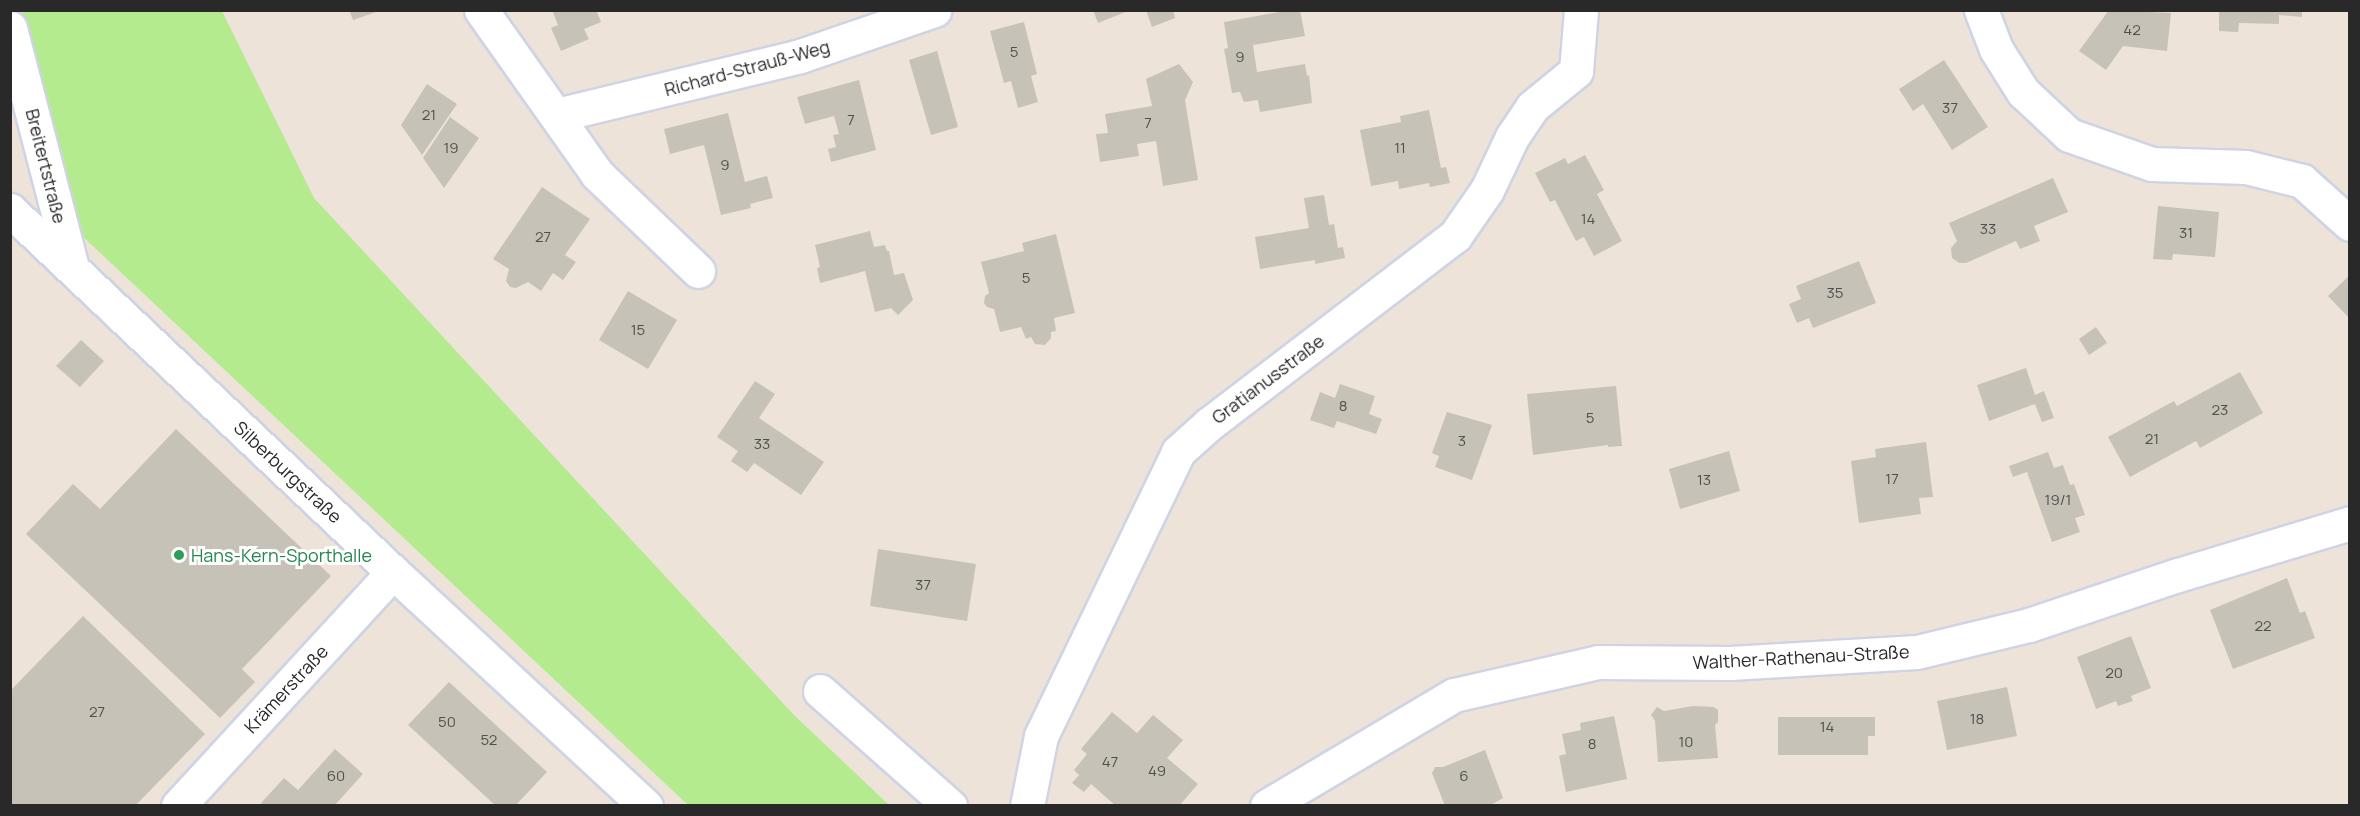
<!DOCTYPE html>
<meta charset="utf-8">
<style>
body{margin:0}
#map{position:relative;width:2360px;height:816px;overflow:hidden;background:#ede3d9;font-family:Manrope,sans-serif}
div>[style]{position:absolute}
.green>*{inset:0;background:#b4eb8f}
.building>*{inset:0;background:#c7c2b8}
.roads{filter:drop-shadow(2px 0 #ced4e4) drop-shadow(-2px 0 #ced4e4) drop-shadow(0 2px #ced4e4) drop-shadow(0 -2px #ced4e4)}
.minor>*{height:33px;margin:-16.5px;padding:0 16.5px;transform-origin:16.5px;border-radius:16.5px;background:#fff}
.dots>*{width:16px;height:16px;translate:-50% -50%;box-sizing:border-box;border:3px solid #fff;border-radius:50%}
span{translate:-50% -50%;white-space:nowrap;text-align:center;line-height:1.15;-webkit-text-stroke:6px #fff;paint-order:stroke}
.number-label{font-size:15px;color:#504f4d}
.number-label span{-webkit-text-stroke-width:0}
.street-label{font-size:18px;color:#292929}
.leisure-label{font-size:18px;color:#27864d}
.left{translate:0 -50%;text-align:left}
.frame{position:absolute;inset:0;border:12px solid #292929;pointer-events:none}
</style>
<div id="map">
<div class="green">
<i style="clip-path:polygon(21px 11px,222px 11px,314px 198px,794px 715px,889px 805px,688px 805px,78px 232px)"></i>
</div>
<div class="building">
<i style="clip-path:polygon(349px 10px,379px 10px,379px 11px,353px 20px)"></i>
<i style="clip-path:polygon(552px 10px,596px 10px,601px 22px,584px 29px,589px 39px,561px 51px,551px 28px,558px 25px)"></i>
<i style="clip-path:polygon(1093px 10px,1128px 10px,1128px 11px,1098px 23px)"></i>
<i style="clip-path:polygon(1146px 10px,1173px 10px,1175px 18px,1152px 27px)"></i>
<i style="clip-path:polygon(1290px 10px,1300px 10px,1305px 36px,1253px 45px,1257px 72px,1305px 64px,1307px 76px,1309px 75px,1312px 103px,1260px 112px,1258px 100px,1244px 102px,1240px 92px,1232px 93px,1224px 49px,1228px 48px,1224px 22px)"></i>
<i style="clip-path:polygon(2109px 10px,2171px 13px,2167px 51px,2123px 46px,2106px 70px,2079px 51px)"></i>
<i style="clip-path:polygon(2219px 10px,2302px 10px,2302px 17px,2279px 15px,2279px 24px,2239px 23px,2238px 32px,2219px 31px)"></i>
<i style="clip-path:polygon(1024px 22px,1037px 74px,1031px 76px,1038px 102px,1018px 108px,1011px 81px,1004px 83px,990px 31px)"></i>
<i style="clip-path:polygon(937px 51px,958px 127px,931px 135px,909px 60px)"></i>
<i style="clip-path:polygon(1944px 60px,1988px 127px,1952px 150px,1923px 104px,1913px 111px,1899px 89px)"></i>
<i style="clip-path:polygon(1179px 64px,1193px 82px,1185px 100px,1198px 180px,1163px 186px,1156px 141px,1137px 144px,1139px 156px,1100px 162px,1096px 134px,1108px 133px,1105px 114px,1152px 106px,1146px 79px)"></i>
<i style="clip-path:polygon(859px 80px,876px 150px,831px 162px,828px 149px,836px 147px,833px 135px,839px 134px,834px 116px,805px 124px,797px 97px)"></i>
<i style="clip-path:polygon(427px 84px,457px 104px,422px 155px,401px 125px)"></i>
<i style="clip-path:polygon(1429px 110px,1441px 168px,1446px 167px,1450px 183px,1430px 187px,1429px 183px,1399px 189px,1398px 181px,1371px 186px,1360px 130px,1401px 122px,1400px 116px)"></i>
<i style="clip-path:polygon(728px 113px,745px 182px,767px 176px,773px 198px,750px 204px,751px 208px,721px 215px,704px 145px,670px 154px,664px 129px)"></i>
<i style="clip-path:polygon(450px 117px,479px 138px,444px 188px,423px 158px)"></i>
<i style="clip-path:polygon(1585px 155px,1604px 190px,1597px 194px,1622px 241px,1594px 256px,1584px 237px,1576px 241px,1555px 200px,1550px 202px,1535px 173px,1565px 158px,1568px 164px)"></i>
<i style="clip-path:polygon(2053px 178px,2068px 212px,2034px 226px,2040px 241px,2020px 249px,2016px 241px,1966px 263px,1959px 263px,1952px 258px,1951px 248px,1957px 241px,1949px 223px)"></i>
<i style="clip-path:polygon(542px 187px,590px 219px,565px 255px,576px 262px,563px 280px,553px 273px,541px 291px,528px 282px,516px 288px,510px 287px,506px 281px,509px 269px,493px 259px)"></i>
<i style="clip-path:polygon(1324px 195px,1329px 225px,1334px 224px,1338px 248px,1343px 247px,1345px 258px,1315px 264px,1315px 260px,1260px 269px,1255px 237px,1309px 228px,1304px 198px)"></i>
<i style="clip-path:polygon(2158px 206px,2219px 212px,2215px 257px,2173px 254px,2172px 260px,2153px 259px)"></i>
<i style="clip-path:polygon(870px 231px,874px 247px,885px 245px,887px 251px,889px 251px,894px 275px,904px 273px,913px 300px,898px 315px,891px 308px,875px 312px,865px 271px,820px 283px,817px 268px,820px 267px,815px 245px)"></i>
<i style="clip-path:polygon(1056px 234px,1075px 313px,1054px 318px,1056px 331px,1051px 332px,1051px 338px,1045px 345px,1035px 344px,1031px 337px,1026px 339px,1021px 327px,1000px 332px,994px 309px,987px 307px,984px 303px,985px 296px,989px 293px,981px 262px,1024px 251px,1022px 243px)"></i>
<i style="clip-path:polygon(1859px 261px,1876px 303px,1813px 328px,1809px 318px,1797px 323px,1789px 304px,1801px 299px,1796px 286px)"></i>
<i style="clip-path:polygon(2350px 275px,2350px 319px,2328px 296px)"></i>
<i style="clip-path:polygon(628px 291px,677px 320px,648px 369px,599px 340px)"></i>
<i style="clip-path:polygon(2096px 327px,2107px 343px,2089px 355px,2079px 339px)"></i>
<i style="clip-path:polygon(81px 340px,104px 361px,80px 387px,56px 366px)"></i>
<i style="clip-path:polygon(2026px 368px,2035px 395px,2044px 391px,2054px 418px,2042px 422px,2035px 404px,1989px 421px,1977px 385px)"></i>
<i style="clip-path:polygon(2240px 372px,2263px 413px,2200px 448px,2196px 441px,2130px 477px,2108px 437px,2174px 401px,2177px 406px)"></i>
<i style="clip-path:polygon(755px 381px,775px 394px,759px 418px,824px 462px,801px 495px,754px 463px,747px 472px,731px 461px,738px 451px,717px 437px)"></i>
<i style="clip-path:polygon(1340px 384px,1375px 396px,1369px 414px,1382px 419px,1376px 434px,1337px 421px,1334px 428px,1310px 420px,1320px 392px,1335px 398px)"></i>
<i style="clip-path:polygon(1616px 386px,1622px 446px,1608px 447px,1608px 445px,1533px 455px,1527px 394px)"></i>
<i style="clip-path:polygon(1447px 412px,1492px 425px,1472px 480px,1435px 467px,1439px 456px,1432px 453px)"></i>
<i style="clip-path:polygon(176px 429px,331px 576px,242px 669px,255px 682px,220px 718px,26px 534px,73px 484px,100px 509px)"></i>
<i style="clip-path:polygon(1926px 442px,1933px 497px,1919px 498px,1921px 514px,1859px 523px,1851px 461px,1876px 457px,1875px 449px)"></i>
<i style="clip-path:polygon(1729px 451px,1740px 491px,1680px 509px,1669px 469px)"></i>
<i style="clip-path:polygon(2048px 452px,2054px 468px,2063px 465px,2070px 485px,2074px 484px,2085px 515px,2075px 518px,2080px 532px,2052px 542px,2027px 472px,2013px 477px,2009px 466px)"></i>
<i style="clip-path:polygon(878px 549px,976px 564px,967px 621px,870px 606px)"></i>
<i style="clip-path:polygon(2287px 578px,2300px 613px,2305px 611px,2315px 638px,2233px 669px,2210px 610px)"></i>
<i style="clip-path:polygon(83px 616px,205px 734px,135px 806px,10px 806px,10px 691px)"></i>
<i style="clip-path:polygon(2131px 636px,2151px 688px,2131px 696px,2133px 701px,2118px 706px,2116px 701px,2096px 709px,2077px 657px)"></i>
<i style="clip-path:polygon(449px 682px,547px 772px,515px 806px,496px 806px,408px 725px)"></i>
<i style="clip-path:polygon(2007px 687px,2017px 736px,1947px 750px,1937px 701px)"></i>
<i style="clip-path:polygon(1693px 706px,1714px 707px,1718px 710px,1718px 722px,1715px 725px,1718px 758px,1658px 762px,1655px 721px,1651px 715px,1657px 707px,1664px 711px)"></i>
<i style="clip-path:polygon(1112px 712px,1137px 733px,1153px 715px,1183px 740px,1167px 758px,1198px 784px,1179px 806px,1116px 806px,1091px 784px,1084px 792px,1072px 783px,1079px 775px,1074px 770px,1087px 754px,1081px 749px)"></i>
<i style="clip-path:polygon(1614px 716px,1627px 779px,1566px 792px,1559px 756px,1566px 754px,1562px 734px,1581px 730px,1580px 723px)"></i>
<i style="clip-path:polygon(1778px 717px,1875px 717px,1875px 736px,1868px 736px,1868px 755px,1778px 755px)"></i>
<i style="clip-path:polygon(335px 749px,363px 774px,334px 806px,263px 806px,261px 803px,284px 778px,298px 790px)"></i>
<i style="clip-path:polygon(1485px 750px,1503px 798px,1489px 806px,1445px 806px,1432px 773px,1435px 767px,1443px 767px)"></i>
</div>
<div class="roads">
<div class="minor">
<i style="left:481px;top:10px;width:201px;rotate:54.7deg"></i>
<i style="left:597px;top:174px;width:140px;rotate:43.8deg"></i>
<i style="left:1981px;top:10px;width:42px;rotate:69deg"></i>
<i style="left:1996px;top:49px;width:51px;rotate:57.9deg"></i>
<i style="left:2023px;top:92px;width:63px;rotate:43.1deg"></i>
<i style="left:2069px;top:135px;width:88px;rotate:19.3deg"></i>
<i style="left:2152px;top:164px;width:94px;rotate:1.8deg"></i>
<i style="left:2246px;top:167px;width:58px;rotate:14deg"></i>
<i style="left:2302px;top:181px;width:64px;rotate:41.9deg"></i>
<i style="left:10px;top:28px;width:248px;rotate:75.5deg"></i>
<i style="left:557px;top:115px;width:250px;rotate:-13.6deg"></i>
<i style="left:800px;top:56px;width:142px;rotate:-18.9deg"></i>
<i style="left:10px;top:210px;width:527px;rotate:43.39deg"></i>
<i style="left:393px;top:572px;width:345px;rotate:42.8deg"></i>
<i style="left:820px;top:691px;width:174px;rotate:41.5deg"></i>
<i style="left:178px;top:806px;width:318px;rotate:-47.4deg"></i>
<i style="left:1027px;top:806px;width:71px;rotate:-78.7deg"></i>
<i style="left:1041px;top:736px;width:315px;rotate:-64.2deg"></i>
<i style="left:1178px;top:452px;width:42px;rotate:-42.1deg"></i>
<i style="left:1209px;top:424px;width:310px;rotate:-37.4deg"></i>
<i style="left:1455px;top:236px;width:56px;rotate:-55.2deg"></i>
<i style="left:1487px;top:190px;width:59px;rotate:-64.7deg"></i>
<i style="left:1512px;top:137px;width:36px;rotate:-56deg"></i>
<i style="left:1532px;top:107px;width:57px;rotate:-39.3deg"></i>
<i style="left:1576px;top:71px;width:61px;rotate:-85.3deg"></i>
<i style="left:1267px;top:806px;width:217px;rotate:-30.7deg"></i>
<i style="left:1454px;top:695px;width:148px;rotate:-12.9deg"></i>
<i style="left:1598px;top:662px;width:132px;rotate:0.4deg"></i>
<i style="left:1730px;top:663px;width:187px;rotate:-3.4deg"></i>
<i style="left:1917px;top:652px;width:115px;rotate:-13.6deg"></i>
<i style="left:2029px;top:625px;width:157px;rotate:-18.6deg"></i>
<i style="left:2178px;top:575px;width:180px;rotate:-16.8deg"></i>
</div>
</div>
<div class="dots">
<i style="left:179px;top:555px;background:#2e9e5b"></i>
</div>
<div class="number-label">
<span style="left:2132px;top:30px">42</span>
<span style="left:1014px;top:52px">5</span>
<span style="left:1240px;top:57px">9</span>
<span style="left:1950px;top:108px">37</span>
<span style="left:429px;top:115px">21</span>
<span style="left:851px;top:120px">7</span>
<span style="left:1148px;top:123px">7</span>
<span style="left:451px;top:148px">19</span>
<span style="left:1400px;top:148px">11</span>
<span style="left:725px;top:165px">9</span>
<span style="left:1588px;top:219px">14</span>
<span style="left:1988px;top:229px">33</span>
<span style="left:2186px;top:233px">31</span>
<span style="left:543px;top:237px">27</span>
<span style="left:1026px;top:278px">5</span>
<span style="left:1835px;top:293px">35</span>
<span style="left:638px;top:330px">15</span>
<span style="left:1343px;top:406px">8</span>
<span style="left:2220px;top:410px">23</span>
<span style="left:1590px;top:418px">5</span>
<span style="left:2152px;top:439px">21</span>
<span style="left:1462px;top:441px">3</span>
<span style="left:762px;top:444px">33</span>
<span style="left:1892px;top:479px">17</span>
<span style="left:1704px;top:480px">13</span>
<span style="left:2058px;top:500px">19/1</span>
<span style="left:923px;top:585px">37</span>
<span style="left:2263px;top:626px">22</span>
<span style="left:2114px;top:673px">20</span>
<span style="left:97px;top:712px">27</span>
<span style="left:1977px;top:719px">18</span>
<span style="left:447px;top:722px">50</span>
<span style="left:1827px;top:727px">14</span>
<span style="left:489px;top:740px">52</span>
<span style="left:1686px;top:742px">10</span>
<span style="left:1592px;top:744px">8</span>
<span style="left:1110px;top:762px">47</span>
<span style="left:1157px;top:771px">49</span>
<span style="left:336px;top:776px">60</span>
<span style="left:1464px;top:776px">6</span>
</div>
<div class="street-label">
<span style="left:747px;top:68px;rotate:-15deg">Richard-Strauß-Weg</span>
<span style="left:46px;top:166px;rotate:76deg">Breitertstraße</span>
<span style="left:1268px;top:379px;rotate:-37deg">Gratianusstraße</span>
<span style="left:288px;top:472px;rotate:43deg">Silberburgstraße</span>
<span style="left:1801px;top:657px;rotate:-3deg">Walther-Rathenau-Straße</span>
<span style="left:286px;top:689px;rotate:-47deg">Krämerstraße</span>
</div>
<div class="leisure-label">
<span class="left" style="left:191px;top:555px">Hans-Kern-Sporthalle</span>
</div>
<div class="frame"></div>
</div>
